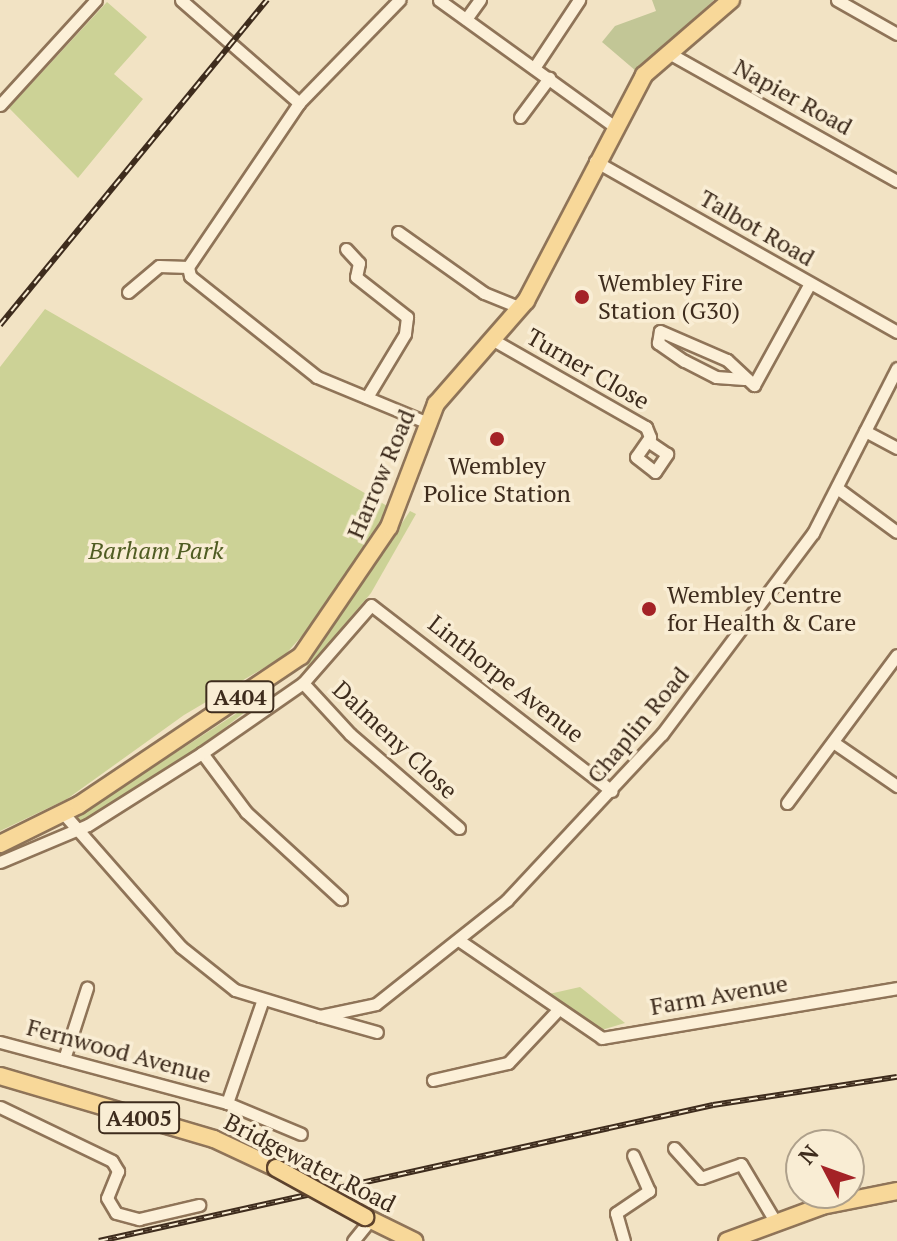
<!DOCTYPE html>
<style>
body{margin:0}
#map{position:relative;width:897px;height:1241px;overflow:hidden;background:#f2e3c4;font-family:"PT Serif",serif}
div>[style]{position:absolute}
.green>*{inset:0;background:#ccd296}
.cemetery>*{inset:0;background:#c2c696}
.roads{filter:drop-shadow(2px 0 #8f7458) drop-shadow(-2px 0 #8f7458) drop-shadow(0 2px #8f7458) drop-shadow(0 -2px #8f7458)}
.street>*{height:11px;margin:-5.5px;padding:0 5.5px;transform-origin:5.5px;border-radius:5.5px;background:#fcf0d8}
.primary>*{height:16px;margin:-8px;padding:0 8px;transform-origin:8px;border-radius:8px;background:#f8d899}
.rail>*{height:6px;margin-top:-3px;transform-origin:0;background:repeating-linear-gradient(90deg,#f9edd4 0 9px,#3e2c1d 0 18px);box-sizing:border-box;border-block:2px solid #3e2c1d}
.bridges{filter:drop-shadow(2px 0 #5d422c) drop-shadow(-2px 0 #5d422c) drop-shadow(0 2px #5d422c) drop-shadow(0 -2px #5d422c)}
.primary-bridge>*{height:16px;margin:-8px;padding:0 8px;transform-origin:8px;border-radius:8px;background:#f8d899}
.dots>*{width:22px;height:22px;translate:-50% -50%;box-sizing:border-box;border:4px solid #f9edd4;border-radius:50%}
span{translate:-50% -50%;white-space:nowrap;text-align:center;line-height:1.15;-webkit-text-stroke:7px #f9edd4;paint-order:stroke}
.shield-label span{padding:2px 6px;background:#f9edd4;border:2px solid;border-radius:6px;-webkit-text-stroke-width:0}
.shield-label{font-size:22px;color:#3e2c1d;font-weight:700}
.street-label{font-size:24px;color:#3e2c1d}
.poi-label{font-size:24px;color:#3e2c1d}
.left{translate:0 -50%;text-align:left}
.park-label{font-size:24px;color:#4f5c22;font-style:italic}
.north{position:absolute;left:785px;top:1129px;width:80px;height:80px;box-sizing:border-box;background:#f9edd4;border:2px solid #aea08b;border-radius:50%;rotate:311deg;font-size:22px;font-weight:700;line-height:32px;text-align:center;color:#3e2c1d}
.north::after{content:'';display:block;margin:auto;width:28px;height:36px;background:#a42226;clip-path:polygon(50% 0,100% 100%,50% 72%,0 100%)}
</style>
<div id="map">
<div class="green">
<i style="clip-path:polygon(107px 2px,147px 37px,114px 74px,143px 99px,78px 178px,9px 108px)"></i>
<i style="clip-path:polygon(45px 309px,389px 507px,318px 618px,284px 656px,184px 715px,67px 799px,0 831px,0 367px)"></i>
<i style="clip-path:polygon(410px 511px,416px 514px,371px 593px,297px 681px)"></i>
<i style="clip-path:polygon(274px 689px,194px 752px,80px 822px,75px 818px)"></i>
<i style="clip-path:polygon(580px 987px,625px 1023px,595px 1032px,549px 994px)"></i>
</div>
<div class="cemetery">
<i style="clip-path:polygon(652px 0,714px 0,636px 71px,602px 42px,615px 26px,656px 11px)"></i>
</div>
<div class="roads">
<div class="street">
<i style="left:181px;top:0;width:157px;rotate:41.1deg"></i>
<i style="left:439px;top:0;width:216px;rotate:35.8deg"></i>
<i style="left:837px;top:0;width:69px;rotate:29.5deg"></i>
<i style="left:466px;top:19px;width:24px;rotate:-54deg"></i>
<i style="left:667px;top:52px;width:264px;rotate:29.3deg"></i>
<i style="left:534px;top:68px;width:82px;rotate:-56.5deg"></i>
<i style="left:0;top:105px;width:142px;rotate:-47.6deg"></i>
<i style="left:520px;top:117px;width:49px;rotate:-53.4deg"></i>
<i style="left:595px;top:161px;width:347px;rotate:29.5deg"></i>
<i style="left:398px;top:232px;width:105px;rotate:35.3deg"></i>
<i style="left:484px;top:293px;width:40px;rotate:22deg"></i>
<i style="left:346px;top:249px;width:19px;rotate:47deg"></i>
<i style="left:359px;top:263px;width:14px;rotate:102deg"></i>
<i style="left:356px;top:277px;width:65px;rotate:38.1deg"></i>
<i style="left:407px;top:317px;width:17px;rotate:97deg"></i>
<i style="left:405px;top:334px;width:74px;rotate:121.1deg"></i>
<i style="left:188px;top:267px;width:198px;rotate:-55.9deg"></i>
<i style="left:299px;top:103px;width:144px;rotate:-45.8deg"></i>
<i style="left:188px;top:267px;width:9px;rotate:77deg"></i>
<i style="left:190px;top:276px;width:162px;rotate:38.5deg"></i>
<i style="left:317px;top:377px;width:120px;rotate:22.5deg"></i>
<i style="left:128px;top:292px;width:40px;rotate:-40deg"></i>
<i style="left:159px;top:266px;width:29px;rotate:2deg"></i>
<i style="left:495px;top:341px;width:174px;rotate:29.7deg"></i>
<i style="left:646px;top:427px;width:11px;rotate:68deg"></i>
<i style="left:650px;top:437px;width:24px;rotate:125deg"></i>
<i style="left:636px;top:457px;width:24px;rotate:38deg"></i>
<i style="left:655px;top:472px;width:22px;rotate:-56deg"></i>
<i style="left:667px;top:454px;width:23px;rotate:-146deg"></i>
<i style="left:744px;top:379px;width:28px;rotate:-176deg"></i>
<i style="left:716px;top:377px;width:36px;rotate:-153deg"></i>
<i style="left:684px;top:361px;width:32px;rotate:-145deg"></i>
<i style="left:658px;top:343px;width:12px;rotate:-81deg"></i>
<i style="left:660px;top:331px;width:73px;rotate:23.4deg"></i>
<i style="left:727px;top:360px;width:37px;rotate:43deg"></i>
<i style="left:754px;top:385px;width:116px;rotate:-61.2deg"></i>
<i style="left:865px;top:431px;width:36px;rotate:28deg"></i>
<i style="left:837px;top:488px;width:74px;rotate:36.3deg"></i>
<i style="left:303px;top:683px;width:69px;rotate:47.3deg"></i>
<i style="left:350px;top:734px;width:144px;rotate:40.8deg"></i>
<i style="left:833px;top:742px;width:78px;rotate:34.5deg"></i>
<i style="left:202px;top:753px;width:74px;rotate:53.3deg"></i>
<i style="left:246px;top:812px;width:129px;rotate:42.5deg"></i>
<i style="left:787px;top:803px;width:184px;rotate:-53.4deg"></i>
<i style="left:64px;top:814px;width:177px;rotate:48.7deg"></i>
<i style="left:181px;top:947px;width:69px;rotate:38.5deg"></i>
<i style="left:235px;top:990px;width:89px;rotate:17deg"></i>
<i style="left:320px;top:1016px;width:57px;rotate:-12.1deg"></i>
<i style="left:376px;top:1004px;width:167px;rotate:-38.4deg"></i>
<i style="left:507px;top:900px;width:227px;rotate:-47deg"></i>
<i style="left:662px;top:734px;width:251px;rotate:-53.1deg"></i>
<i style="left:813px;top:533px;width:185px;rotate:-63deg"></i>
<i style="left:0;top:862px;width:95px;rotate:-22.8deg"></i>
<i style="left:88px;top:825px;width:135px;rotate:-32.3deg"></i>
<i style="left:202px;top:753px;width:123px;rotate:-34.7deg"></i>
<i style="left:303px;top:683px;width:103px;rotate:-48.9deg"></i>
<i style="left:371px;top:605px;width:304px;rotate:37.7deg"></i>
<i style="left:460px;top:941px;width:172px;rotate:34.3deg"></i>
<i style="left:602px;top:1038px;width:299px;rotate:-9.6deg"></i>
<i style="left:320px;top:1016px;width:59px;rotate:15.7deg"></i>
<i style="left:0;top:1042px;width:235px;rotate:15deg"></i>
<i style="left:227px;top:1103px;width:80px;rotate:22.7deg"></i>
<i style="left:64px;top:1059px;width:75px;rotate:-72.1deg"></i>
<i style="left:433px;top:1080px;width:77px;rotate:-12.8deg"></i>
<i style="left:508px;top:1063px;width:69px;rotate:-46.8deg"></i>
<i style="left:227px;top:1103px;width:107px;rotate:-70.9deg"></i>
<i style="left:0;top:1107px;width:124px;rotate:25.7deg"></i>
<i style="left:112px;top:1161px;width:12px;rotate:59deg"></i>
<i style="left:118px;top:1171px;width:29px;rotate:112deg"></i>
<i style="left:107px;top:1198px;width:17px;rotate:59deg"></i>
<i style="left:116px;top:1213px;width:24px;rotate:15deg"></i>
<i style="left:139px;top:1219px;width:62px;rotate:-13.1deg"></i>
<i style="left:674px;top:1148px;width:40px;rotate:48deg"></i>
<i style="left:701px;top:1178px;width:42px;rotate:-19.3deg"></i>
<i style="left:741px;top:1164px;width:66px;rotate:59.2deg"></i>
<i style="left:353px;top:1241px;width:28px;rotate:-51deg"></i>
<i style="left:624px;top:1241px;width:29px;rotate:-106deg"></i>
<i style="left:616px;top:1213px;width:40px;rotate:-34deg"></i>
<i style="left:649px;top:1191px;width:39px;rotate:-114deg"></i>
</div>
<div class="primary">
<i style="left:0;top:844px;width:88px;rotate:-26.3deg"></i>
<i style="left:79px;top:805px;width:267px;rotate:-33.9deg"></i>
<i style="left:301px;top:656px;width:156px;rotate:-55.7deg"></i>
<i style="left:389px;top:527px;width:132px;rotate:-69.1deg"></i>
<i style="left:436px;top:404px;width:137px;rotate:-48.9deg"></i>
<i style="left:526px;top:301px;width:255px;rotate:-62.4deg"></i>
<i style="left:644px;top:75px;width:115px;rotate:-40.8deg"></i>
<i style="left:0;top:1076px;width:223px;rotate:16.4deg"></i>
<i style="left:214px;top:1139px;width:68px;rotate:25.1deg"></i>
<i style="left:365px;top:1217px;width:55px;rotate:26.1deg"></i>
<i style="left:727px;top:1241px;width:101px;rotate:-20.2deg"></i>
<i style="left:822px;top:1206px;width:76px;rotate:-11.3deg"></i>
</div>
</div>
<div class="rail">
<i style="left:0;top:325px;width:421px;rotate:-50.6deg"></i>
<i style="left:99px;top:1241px;width:629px;rotate:-12.49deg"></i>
<i style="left:713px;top:1105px;width:186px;rotate:-8.7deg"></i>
</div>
<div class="bridges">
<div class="primary-bridge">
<i style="left:276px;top:1168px;width:102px;rotate:28.8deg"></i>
</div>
</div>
<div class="dots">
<i style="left:582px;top:297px;background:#a42226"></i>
<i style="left:497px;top:439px;background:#a42226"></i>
<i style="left:649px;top:609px;background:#a42226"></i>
</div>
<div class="shield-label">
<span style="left:240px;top:697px">A404</span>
<span style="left:139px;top:1118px">A4005</span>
</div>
<div class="street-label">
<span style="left:793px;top:97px;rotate:29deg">Napier Road</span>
<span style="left:757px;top:228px;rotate:30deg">Talbot Road</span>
<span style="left:588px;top:369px;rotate:30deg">Turner Close</span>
<span style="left:381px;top:474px;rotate:-67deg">Harrow Road</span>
<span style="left:506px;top:679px;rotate:38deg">Linthorpe Avenue</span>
<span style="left:638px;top:725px;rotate:-50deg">Chaplin Road</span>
<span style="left:395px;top:740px;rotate:43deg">Dalmeny Close</span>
<span style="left:719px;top:995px;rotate:-10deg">Farm Avenue</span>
<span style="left:119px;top:1051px;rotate:15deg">Fernwood Avenue</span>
<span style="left:310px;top:1163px;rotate:27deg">Bridgewater Road</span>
</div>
<div class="poi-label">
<span class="left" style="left:598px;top:297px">Wembley Fire<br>Station (G30)</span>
<span style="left:497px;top:480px">Wembley<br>Police Station</span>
<span class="left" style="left:667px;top:609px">Wembley Centre<br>for Health &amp; Care</span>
</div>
<div class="park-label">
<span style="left:156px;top:551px">Barham Park</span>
</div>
<div class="north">N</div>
</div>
